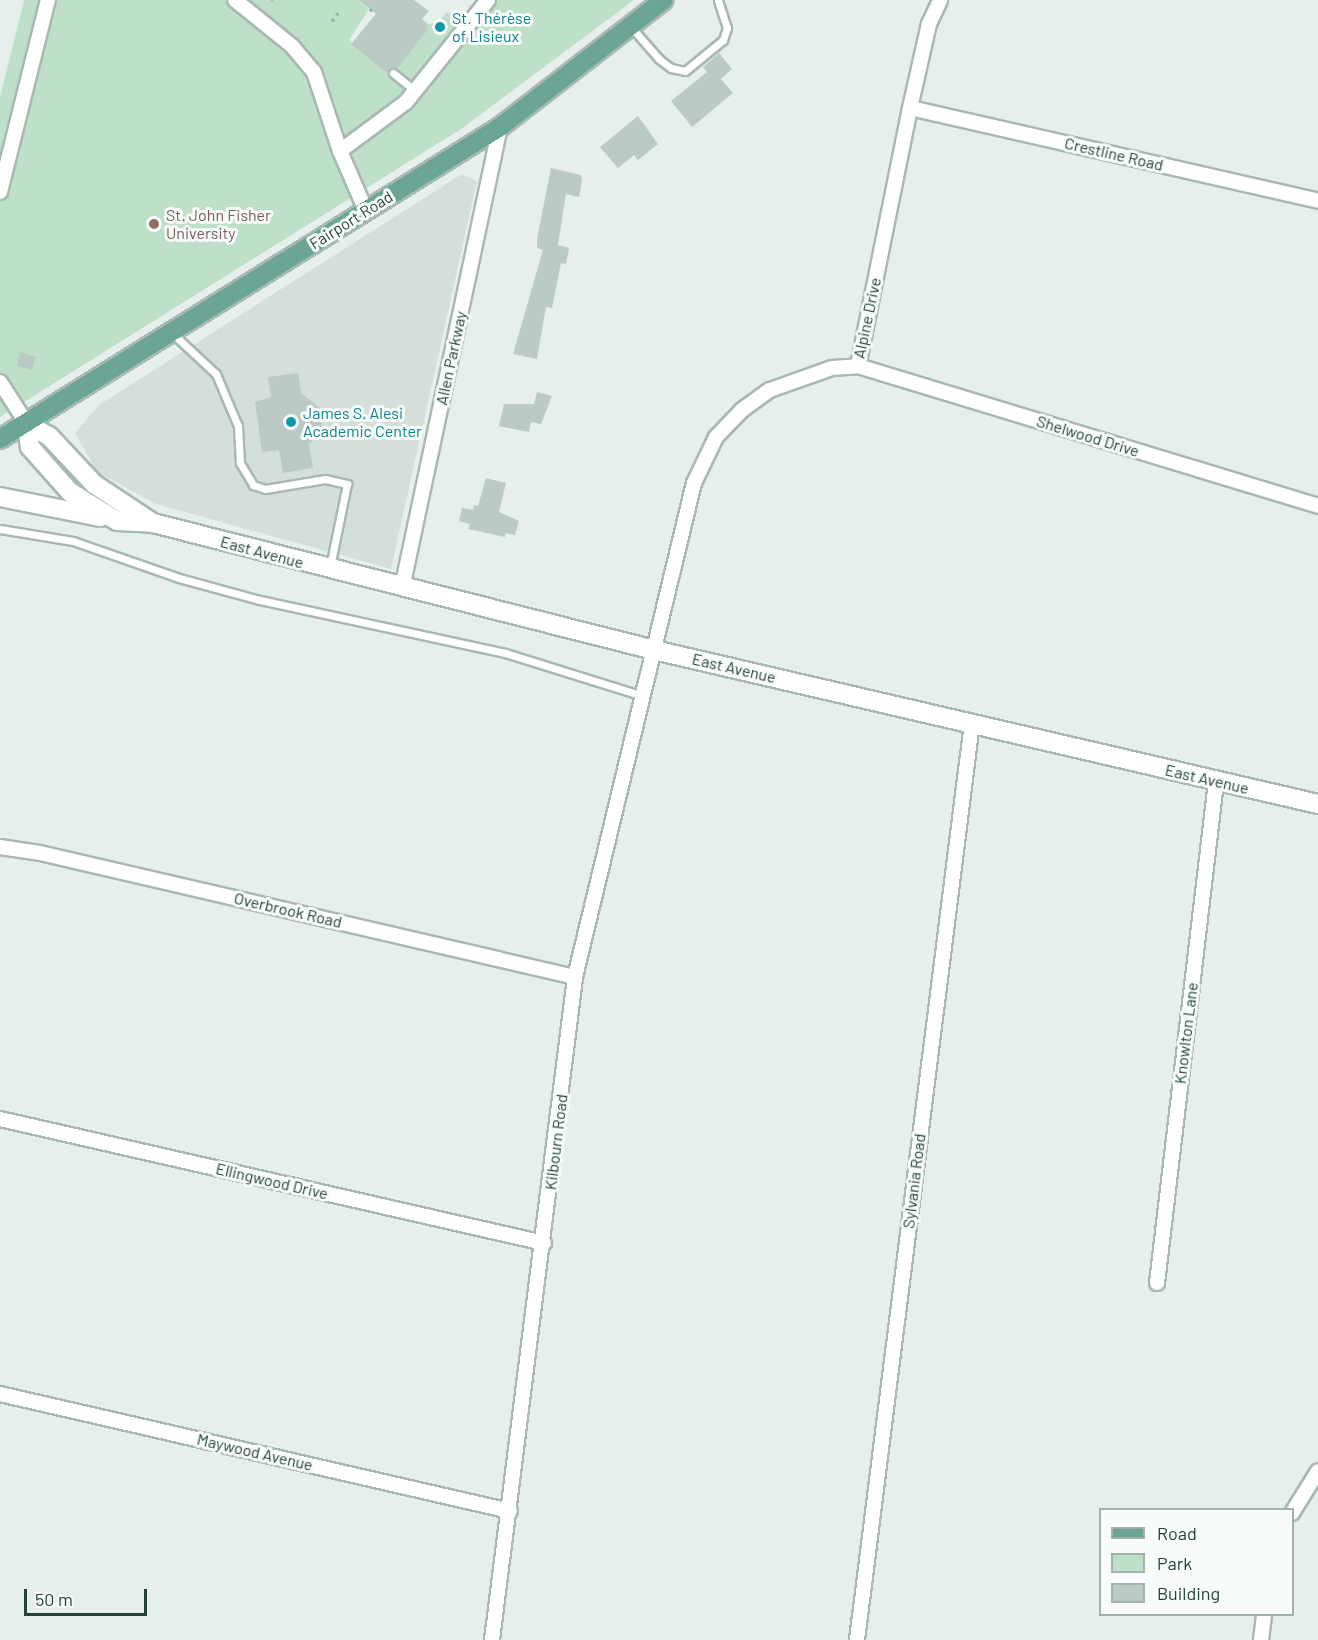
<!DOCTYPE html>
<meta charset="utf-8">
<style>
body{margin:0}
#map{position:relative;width:1318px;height:1640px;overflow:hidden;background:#e6efeb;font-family:Barlow,sans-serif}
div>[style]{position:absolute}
.built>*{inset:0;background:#d4dfda}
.green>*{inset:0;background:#bfe0c8}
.building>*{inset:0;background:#bbcac4}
.path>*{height:3px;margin-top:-1.5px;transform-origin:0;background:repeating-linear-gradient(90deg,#86b3a5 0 3px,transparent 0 7.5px)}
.roads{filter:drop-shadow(2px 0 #a8b8b2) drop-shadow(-2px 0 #a8b8b2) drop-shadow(0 2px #a8b8b2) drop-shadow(0 -2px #a8b8b2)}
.service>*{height:7px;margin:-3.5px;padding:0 3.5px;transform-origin:3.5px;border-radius:3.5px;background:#fff}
.minor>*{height:14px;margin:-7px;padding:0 7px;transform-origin:7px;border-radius:7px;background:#fff}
.secondary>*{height:18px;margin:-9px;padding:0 9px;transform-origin:9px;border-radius:9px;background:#fff}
.primary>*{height:18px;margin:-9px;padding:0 9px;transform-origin:9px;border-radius:9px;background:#6aa596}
.dots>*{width:16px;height:16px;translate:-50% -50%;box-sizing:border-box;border:3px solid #f7fbf9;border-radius:50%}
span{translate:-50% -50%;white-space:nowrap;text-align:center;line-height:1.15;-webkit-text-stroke:6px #f7fbf9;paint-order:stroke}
.culture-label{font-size:16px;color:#0d838f}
.left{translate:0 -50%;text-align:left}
.street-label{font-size:16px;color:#24423a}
.education-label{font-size:16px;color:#785e54}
.legend{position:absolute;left:1099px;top:1508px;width:195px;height:108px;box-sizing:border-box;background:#f7fbf9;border:2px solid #a3b1ad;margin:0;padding:8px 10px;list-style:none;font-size:18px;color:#24423a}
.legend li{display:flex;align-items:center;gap:12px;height:30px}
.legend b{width:30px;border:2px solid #a3b1ad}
.scale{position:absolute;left:24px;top:1589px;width:123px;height:27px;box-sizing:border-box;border:3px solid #24423a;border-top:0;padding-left:8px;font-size:18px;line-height:21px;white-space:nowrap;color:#24423a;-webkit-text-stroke:4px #f7fbf9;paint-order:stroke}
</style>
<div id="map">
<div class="built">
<i style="clip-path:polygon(462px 174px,477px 181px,391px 569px,156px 504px,97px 472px,75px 433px,99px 405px)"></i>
</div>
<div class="green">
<i style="clip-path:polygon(24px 0,359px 0,369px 9px,349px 40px,391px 76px,427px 31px,428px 24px,439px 22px,446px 13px,461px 12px,478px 25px,498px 0,634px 0,461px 129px,0 417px,0 96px)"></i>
</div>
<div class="building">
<i style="clip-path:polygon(359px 0,414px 0,429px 11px,422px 19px,428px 24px,427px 31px,397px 69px,390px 68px,387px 73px,351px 44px,376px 14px)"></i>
<i style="clip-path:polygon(719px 53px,732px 69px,721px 79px,733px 93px,692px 127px,671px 101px,707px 72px,703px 67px)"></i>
<i style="clip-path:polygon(638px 116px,658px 144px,638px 160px,634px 155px,618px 168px,600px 147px)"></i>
<i style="clip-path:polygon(551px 168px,581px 175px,582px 180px,579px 197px,566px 194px,558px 245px,569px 248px,566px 264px,561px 263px,552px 308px,546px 307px,537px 359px,513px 354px,543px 250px,537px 248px,537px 239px)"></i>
<i style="clip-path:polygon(20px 352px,36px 357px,32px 370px,17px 366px)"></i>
<i style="clip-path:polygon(298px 373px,301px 393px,320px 408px,322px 428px,309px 445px,313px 468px,283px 473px,279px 450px,262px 452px,255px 402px,271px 397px,268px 377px)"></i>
<i style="clip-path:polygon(537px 392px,552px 396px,541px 424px,531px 422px,529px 432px,499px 426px,504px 404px,534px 404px)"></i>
<i style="clip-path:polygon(486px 478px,506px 483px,499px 512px,519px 521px,515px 535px,506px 533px,505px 537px,468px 529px,470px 524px,459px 521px,462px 508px,473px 510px,474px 505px,478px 506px)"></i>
</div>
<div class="path">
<i style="left:272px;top:1px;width:1px;rotate:-45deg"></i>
<i style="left:370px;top:11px;width:6px;rotate:-51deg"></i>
<i style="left:332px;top:21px;width:10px;rotate:-53deg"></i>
</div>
<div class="roads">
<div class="service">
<i style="left:632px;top:28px;width:41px;rotate:48.9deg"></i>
<i style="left:659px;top:59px;width:15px;rotate:37deg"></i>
<i style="left:671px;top:68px;width:14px;rotate:12deg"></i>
<i style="left:685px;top:71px;width:49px;rotate:-39.2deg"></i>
<i style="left:723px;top:40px;width:13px;rotate:-72deg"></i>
<i style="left:727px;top:28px;width:29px;rotate:-108deg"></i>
<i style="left:393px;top:73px;width:28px;rotate:39deg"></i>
<i style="left:172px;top:333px;width:60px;rotate:43deg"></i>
<i style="left:216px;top:374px;width:56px;rotate:67.1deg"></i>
<i style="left:238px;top:426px;width:37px;rotate:87deg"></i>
<i style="left:240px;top:463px;width:26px;rotate:59deg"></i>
<i style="left:253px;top:485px;width:13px;rotate:18deg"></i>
<i style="left:265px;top:489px;width:61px;rotate:-9.5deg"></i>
<i style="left:325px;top:479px;width:23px;rotate:13deg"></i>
<i style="left:347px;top:484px;width:85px;rotate:101.6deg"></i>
<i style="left:0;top:529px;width:74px;rotate:9.3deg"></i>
<i style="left:73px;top:541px;width:112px;rotate:19.2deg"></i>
<i style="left:179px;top:578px;width:84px;rotate:15.2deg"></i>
<i style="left:260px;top:600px;width:251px;rotate:12.2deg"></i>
<i style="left:505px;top:653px;width:145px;rotate:17.3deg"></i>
</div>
<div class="minor">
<i style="left:235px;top:0;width:73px;rotate:38.9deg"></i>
<i style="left:292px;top:46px;width:34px;rotate:50deg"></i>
<i style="left:314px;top:72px;width:83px;rotate:71.8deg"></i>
<i style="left:340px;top:151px;width:65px;rotate:66.6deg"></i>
<i style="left:910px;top:108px;width:418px;rotate:12.8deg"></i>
<i style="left:340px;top:151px;width:82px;rotate:-36.6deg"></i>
<i style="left:406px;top:102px;width:131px;rotate:-51.2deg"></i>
<i style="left:0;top:192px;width:198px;rotate:-76deg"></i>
<i style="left:858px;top:366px;width:263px;rotate:-78.6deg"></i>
<i style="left:910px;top:108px;width:86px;rotate:-77.3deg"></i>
<i style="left:929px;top:24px;width:26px;rotate:-65deg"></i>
<i style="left:0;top:382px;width:50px;rotate:57.3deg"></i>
<i style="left:402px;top:588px;width:471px;rotate:-78deg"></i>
<i style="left:0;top:847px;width:40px;rotate:8.5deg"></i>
<i style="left:40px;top:853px;width:549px;rotate:13.05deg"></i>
<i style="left:0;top:1119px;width:558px;rotate:12.84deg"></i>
<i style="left:1157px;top:1283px;width:504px;rotate:-83.28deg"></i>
<i style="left:0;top:1394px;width:523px;rotate:12.92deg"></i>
<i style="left:1292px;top:1513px;width:49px;rotate:-58.2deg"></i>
<i style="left:492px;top:1640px;width:668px;rotate:-82.86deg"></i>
<i style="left:575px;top:977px;width:508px;rotate:-76.46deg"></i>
<i style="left:694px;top:483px;width:51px;rotate:-64.4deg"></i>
<i style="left:716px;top:437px;width:37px;rotate:-46deg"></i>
<i style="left:742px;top:410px;width:34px;rotate:-36deg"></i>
<i style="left:770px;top:390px;width:66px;rotate:-19.5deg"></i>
<i style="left:832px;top:368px;width:26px;rotate:-4deg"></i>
<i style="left:858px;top:366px;width:481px;rotate:16.9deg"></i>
<i style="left:857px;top:1640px;width:924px;rotate:-82.85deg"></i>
<i style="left:1261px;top:1640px;width:26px;rotate:-83deg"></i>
</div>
<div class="secondary">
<i style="left:27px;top:424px;width:23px;rotate:83deg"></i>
<i style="left:30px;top:447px;width:60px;rotate:48.4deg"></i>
<i style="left:70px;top:492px;width:55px;rotate:31.7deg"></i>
<i style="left:117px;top:521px;width:36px;rotate:3deg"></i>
<i style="left:153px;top:523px;width:517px;rotate:14.22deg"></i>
<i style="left:654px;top:650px;width:682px;rotate:13.06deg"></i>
<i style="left:27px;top:424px;width:25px;rotate:29deg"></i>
<i style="left:49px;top:436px;width:66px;rotate:46.8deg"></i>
<i style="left:94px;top:484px;width:71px;rotate:33.5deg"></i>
<i style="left:0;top:497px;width:102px;rotate:11.3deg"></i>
</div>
<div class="primary">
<i style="left:0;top:439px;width:589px;rotate:-31.96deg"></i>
<i style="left:500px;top:127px;width:207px;rotate:-37.8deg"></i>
</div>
</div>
<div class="dots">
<i style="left:440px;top:27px;background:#0f9aa8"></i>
<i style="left:154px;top:224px;background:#8d6e63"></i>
<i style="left:291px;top:422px;background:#0f9aa8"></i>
</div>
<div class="culture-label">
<span class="left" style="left:452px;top:27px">St. Thérèse<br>of Lisieux</span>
<span class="left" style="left:303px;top:422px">James S. Alesi<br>Academic Center</span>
</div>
<div class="street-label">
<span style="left:1114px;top:154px;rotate:13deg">Crestline Road</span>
<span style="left:351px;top:220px;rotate:-32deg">Fairport Road</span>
<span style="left:867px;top:318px;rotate:-78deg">Alpine Drive</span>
<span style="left:451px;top:358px;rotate:-78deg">Allen Parkway</span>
<span style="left:1088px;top:436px;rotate:17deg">Shelwood Drive</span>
<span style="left:262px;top:552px;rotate:15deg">East Avenue</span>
<span style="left:734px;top:668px;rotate:13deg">East Avenue</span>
<span style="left:1207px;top:779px;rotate:13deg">East Avenue</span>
<span style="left:288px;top:910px;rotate:13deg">Overbrook Road</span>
<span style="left:1186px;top:1033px;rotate:-83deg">Knowlton Lane</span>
<span style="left:556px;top:1142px;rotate:-83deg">Kilbourn Road</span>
<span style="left:272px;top:1181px;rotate:13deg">Ellingwood Drive</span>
<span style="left:914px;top:1181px;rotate:-83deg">Sylvania Road</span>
<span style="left:255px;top:1452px;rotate:13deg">Maywood Avenue</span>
</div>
<div class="education-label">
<span class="left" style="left:166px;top:224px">St. John Fisher<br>University</span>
</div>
<ul class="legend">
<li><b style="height:8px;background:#6aa596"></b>Road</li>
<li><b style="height:16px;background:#bfe0c8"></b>Park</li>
<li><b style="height:16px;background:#bbcac4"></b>Building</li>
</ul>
<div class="scale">50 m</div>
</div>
